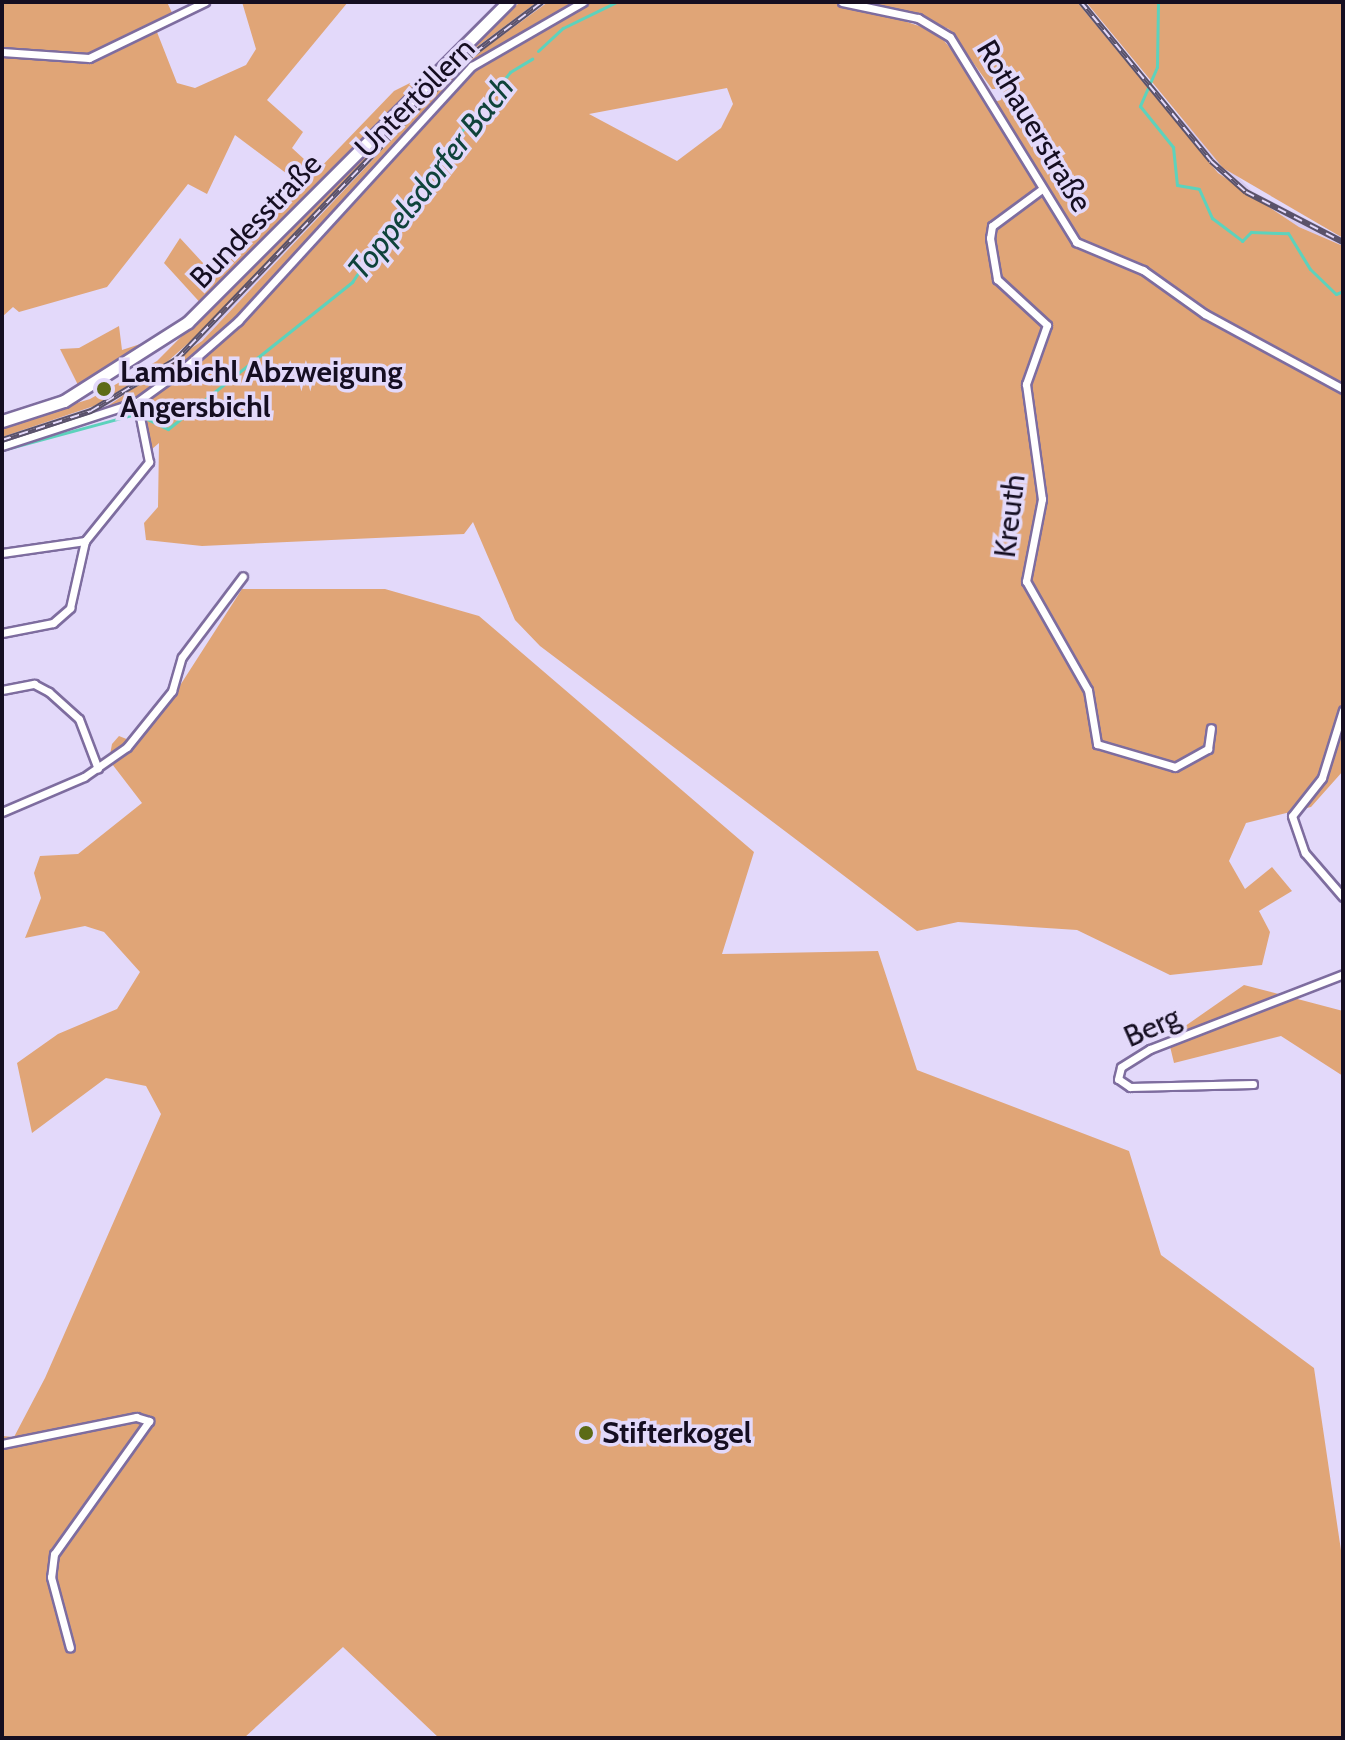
<!DOCTYPE html>
<meta charset="utf-8">
<style>
body{margin:0}
#map{position:relative;width:1345px;height:1740px;overflow:hidden;background:#e3d9fa;font-family:Cabin,sans-serif}
div>[style]{position:absolute}
.built>*{inset:0;background:#d8ccf2}
.green>*{inset:0;background:#e0a577}
.stream>*{height:3px;margin:-1.5px;padding:0 1.5px;transform-origin:1.5px;border-radius:1.5px;background:#5dd2bc}
.roads{filter:drop-shadow(2px 0 #7e6d9f) drop-shadow(-2px 0 #7e6d9f) drop-shadow(0 2px #7e6d9f) drop-shadow(0 -2px #7e6d9f)}
.street>*{height:7px;margin:-3.5px;padding:0 3.5px;transform-origin:3.5px;border-radius:3.5px;background:#fff}
.primary>*{height:11px;margin:-5.5px;padding:0 5.5px;transform-origin:5.5px;border-radius:5.5px;background:#fff}
.rail>*{height:6px;margin-top:-3px;transform-origin:0;background:repeating-linear-gradient(90deg,#e3d9fa 0 9px,#5a526a 0 18px);box-sizing:border-box;border-block:2px solid #5a526a}
.dots>*{width:22px;height:22px;translate:-50% -50%;box-sizing:border-box;border:4px solid #e3d9fa;border-radius:50%}
span{translate:-50% -50%;white-space:nowrap;text-align:center;line-height:1.15;-webkit-text-stroke:7px #e3d9fa;paint-order:stroke}
.street-label{font-size:30px;color:#150e21}
.poi-label{font-size:30px;color:#150e21;font-weight:700}
.left{translate:0 -50%;text-align:left}
.water-label{font-size:32px;color:#0f433b;font-style:italic}
.frame{position:absolute;inset:0;border:4px solid #150e21;pointer-events:none}
</style>
<div id="map">
<div class="built">
<i style="clip-path:polygon(537px 2px,548px 2px,462px 65px,233px 313px,170px 368px,92px 417px,2px 446px,2px 437px,94px 406px,167px 363px,228px 308px,458px 61px)"></i>
<i style="clip-path:polygon(1155px 92px,1252px 191px,1343px 238px,1343px 246px,1299px 227px,1218px 173px,1150px 95px)"></i>
</div>
<div class="green">
<i style="clip-path:polygon(2px 2px,167px 2px,174px 17px,155px 27px,177px 83px,195px 88px,246px 65px,256px 49px,242px 2px,348px 2px,267px 100px,303px 132px,292px 148px,317px 171px,394px 91px,410px 83px,417px 88px,205px 308px,164px 263px,180px 238px,215px 276px,302px 185px,235px 135px,207px 194px,188px 184px,107px 287px,19px 312px,13px 307px,2px 317px)"></i>
<i style="clip-path:polygon(521px 2px,537px 2px,458px 61px,228px 308px,167px 362px,94px 406px,2px 437px,2px 426px,90px 399px,157px 361px,499px 17px)"></i>
<i style="clip-path:polygon(evenodd,548px 2px,1077px 2px,1218px 173px,1299px 227px,1343px 246px,1343px 771px,1311px 807px,1246px 823px,1229px 861px,1245px 889px,1272px 867px,1292px 891px,1259px 911px,1270px 932px,1262px 965px,1170px 975px,1077px 930px,958px 922px,917px 931px,540px 646px,515px 620px,473px 522px,464px 534px,202px 546px,146px 540px,144px 523px,158px 507px,159px 443px,152px 449px,139px 430px,137px 403px,92px 417px,202px 341px,462px 65px,548px 2px,899px 10px,949px 29px,992px 89px,1004px 89px,1001px 100px,994px 102px,937px 32px,877px 12px,899px 10px,548px 2px,727px 88px,733px 104px,721px 128px,677px 161px,589px 114px,727px 88px)"></i>
<i style="clip-path:polygon(1086px 2px,1343px 2px,1343px 238px,1223px 168px)"></i>
<i style="clip-path:polygon(119px 326px,122px 350px,177px 332px,81px 391px,60px 349px,79px 348px)"></i>
<i style="clip-path:polygon(242px 589px,385px 589px,479px 616px,754px 852px,722px 954px,878px 951px,917px 1070px,1129px 1151px,1161px 1255px,1314px 1368px,1343px 1564px,1343px 1738px,439px 1738px,343px 1647px,244px 1738px,2px 1738px,2px 1436px,14px 1437px,45px 1378px,161px 1114px,146px 1086px,106px 1078px,32px 1133px,17px 1063px,58px 1034px,117px 1009px,140px 972px,104px 932px,85px 926px,25px 938px,41px 898px,34px 873px,40px 856px,78px 854px,142px 803px,109px 760px,112px 744px,119px 736px,129px 740px,170px 701px)"></i>
<i style="clip-path:polygon(1244px 985px,1343px 1011px,1343px 1076px,1281px 1036px,1174px 1063px,1168px 1038px)"></i>
</div>
<div class="stream">
<i style="left:1158px;top:2px;width:65px;rotate:90.9deg"></i>
<i style="left:1157px;top:67px;width:43px;rotate:113.6deg"></i>
<i style="left:1140px;top:106px;width:53px;rotate:51.2deg"></i>
<i style="left:1173px;top:147px;width:38px;rotate:84deg"></i>
<i style="left:1177px;top:185px;width:22px;rotate:10deg"></i>
<i style="left:1199px;top:189px;width:32px;rotate:66deg"></i>
<i style="left:1212px;top:218px;width:38px;rotate:37deg"></i>
<i style="left:1242px;top:241px;width:13px;rotate:-45deg"></i>
<i style="left:1251px;top:232px;width:37px;rotate:2deg"></i>
<i style="left:1288px;top:233px;width:42px;rotate:58.6deg"></i>
<i style="left:1310px;top:269px;width:36px;rotate:44deg"></i>
<i style="left:1336px;top:294px;width:8px;rotate:-23deg"></i>
<i style="left:538px;top:51px;width:34px;rotate:-43deg"></i>
<i style="left:563px;top:28px;width:59px;rotate:-26.1deg"></i>
<i style="left:141px;top:416px;width:30px;rotate:26deg"></i>
<i style="left:168px;top:429px;width:236px;rotate:-38.6deg"></i>
<i style="left:352px;top:282px;width:117px;rotate:-56.2deg"></i>
<i style="left:417px;top:185px;width:146px;rotate:-50.5deg"></i>
<i style="left:510px;top:72px;width:26px;rotate:-31deg"></i>
<i style="left:2px;top:450px;width:135px;rotate:-15.1deg"></i>
</div>
<div class="roads">
<div class="street">
<i style="left:842px;top:2px;width:78px;rotate:11.9deg"></i>
<i style="left:918px;top:18px;width:37px;rotate:31deg"></i>
<i style="left:950px;top:37px;width:241px;rotate:58.4deg"></i>
<i style="left:1076px;top:242px;width:73px;rotate:22.7deg"></i>
<i style="left:1143px;top:270px;width:76px;rotate:35.4deg"></i>
<i style="left:1205px;top:314px;width:157px;rotate:28.5deg"></i>
<i style="left:2px;top:52px;width:87px;rotate:3.9deg"></i>
<i style="left:89px;top:58px;width:129px;rotate:-25.8deg"></i>
<i style="left:1042px;top:189px;width:62px;rotate:143.5deg"></i>
<i style="left:992px;top:226px;width:12px;rotate:99deg"></i>
<i style="left:990px;top:238px;width:42px;rotate:80.3deg"></i>
<i style="left:997px;top:279px;width:68px;rotate:42.6deg"></i>
<i style="left:1047px;top:325px;width:63px;rotate:109.6deg"></i>
<i style="left:1026px;top:384px;width:116px;rotate:82.1deg"></i>
<i style="left:1042px;top:499px;width:84px;rotate:101deg"></i>
<i style="left:1026px;top:581px;width:125px;rotate:60.4deg"></i>
<i style="left:1088px;top:690px;width:55px;rotate:80.5deg"></i>
<i style="left:1097px;top:744px;width:81px;rotate:16.4deg"></i>
<i style="left:1175px;top:767px;width:38px;rotate:-29deg"></i>
<i style="left:1208px;top:749px;width:21px;rotate:-82deg"></i>
<i style="left:2px;top:446px;width:142px;rotate:-18.1deg"></i>
<i style="left:137px;top:402px;width:58px;rotate:-35.9deg"></i>
<i style="left:184px;top:368px;width:72px;rotate:-41deg"></i>
<i style="left:238px;top:321px;width:346px;rotate:-47.5deg"></i>
<i style="left:472px;top:66px;width:128px;rotate:-30deg"></i>
<i style="left:2px;top:553px;width:84px;rotate:-8.2deg"></i>
<i style="left:2px;top:633px;width:52px;rotate:-11.1deg"></i>
<i style="left:53px;top:623px;width:23px;rotate:-41deg"></i>
<i style="left:70px;top:608px;width:69px;rotate:-77.4deg"></i>
<i style="left:85px;top:541px;width:102px;rotate:-51deg"></i>
<i style="left:149px;top:462px;width:61px;rotate:-101.3deg"></i>
<i style="left:2px;top:690px;width:33px;rotate:-11deg"></i>
<i style="left:34px;top:684px;width:17px;rotate:28deg"></i>
<i style="left:49px;top:692px;width:40px;rotate:42deg"></i>
<i style="left:79px;top:719px;width:53px;rotate:69.2deg"></i>
<i style="left:1343px;top:710px;width:71px;rotate:107.2deg"></i>
<i style="left:1322px;top:778px;width:48px;rotate:128.3deg"></i>
<i style="left:1292px;top:816px;width:39px;rotate:71deg"></i>
<i style="left:1305px;top:853px;width:58px;rotate:49.2deg"></i>
<i style="left:2px;top:812px;width:89px;rotate:-23.1deg"></i>
<i style="left:84px;top:777px;width:52px;rotate:-34.9deg"></i>
<i style="left:127px;top:747px;width:72px;rotate:-51.2deg"></i>
<i style="left:172px;top:691px;width:35px;rotate:-74deg"></i>
<i style="left:182px;top:657px;width:101px;rotate:-53deg"></i>
<i style="left:1253px;top:1084px;width:123px;rotate:178.6deg"></i>
<i style="left:1130px;top:1087px;width:14px;rotate:-146deg"></i>
<i style="left:1118px;top:1079px;width:12px;rotate:-76deg"></i>
<i style="left:1121px;top:1067px;width:34px;rotate:-32deg"></i>
<i style="left:1150px;top:1049px;width:207px;rotate:-21.2deg"></i>
<i style="left:2px;top:1444px;width:137px;rotate:-11.4deg"></i>
<i style="left:136px;top:1417px;width:14px;rotate:17deg"></i>
<i style="left:149px;top:1421px;width:163px;rotate:125.5deg"></i>
<i style="left:54px;top:1554px;width:23px;rotate:97deg"></i>
<i style="left:51px;top:1577px;width:73px;rotate:75deg"></i>
</div>
<div class="primary">
<i style="left:2px;top:421px;width:65px;rotate:-17.9deg"></i>
<i style="left:64px;top:401px;width:147px;rotate:-32.5deg"></i>
<i style="left:188px;top:322px;width:453px;rotate:-45deg"></i>
</div>
</div>
<div class="rail">
<i style="left:1081px;top:2px;width:205px;rotate:50.7deg"></i>
<i style="left:1211px;top:161px;width:47px;rotate:41.5deg"></i>
<i style="left:1246px;top:192px;width:109px;rotate:27.3deg"></i>
<i style="left:2px;top:440px;width:94px;rotate:-18deg"></i>
<i style="left:91px;top:411px;width:100px;rotate:-31.2deg"></i>
<i style="left:177px;top:359px;width:410px;rotate:-46.2deg"></i>
<i style="left:461px;top:63px;width:101px;rotate:-37deg"></i>
</div>
<div class="dots">
<i style="left:104px;top:389px;background:#5c6b16"></i>
<i style="left:586px;top:1433px;background:#5c6b16"></i>
</div>
<div class="street-label">
<span style="left:415px;top:98px;rotate:-45deg">Untertöllern</span>
<span style="left:1034px;top:126px;rotate:59deg">Rothauerstraße</span>
<span style="left:256px;top:221px;rotate:-46deg">Bundesstraße</span>
<span style="left:1010px;top:516px;rotate:-83deg">Kreuth</span>
<span style="left:1152px;top:1027px;rotate:-24deg">Berg</span>
</div>
<div class="poi-label">
<span class="left" style="left:120px;top:389px">Lambichl Abzweigung<br>Angersbichl</span>
<span class="left" style="left:602px;top:1433px">Stifterkogel</span>
</div>
<div class="water-label">
<span style="left:431px;top:178px;rotate:-52deg">Toppelsdorfer Bach</span>
</div>
<div class="frame"></div>
</div>
